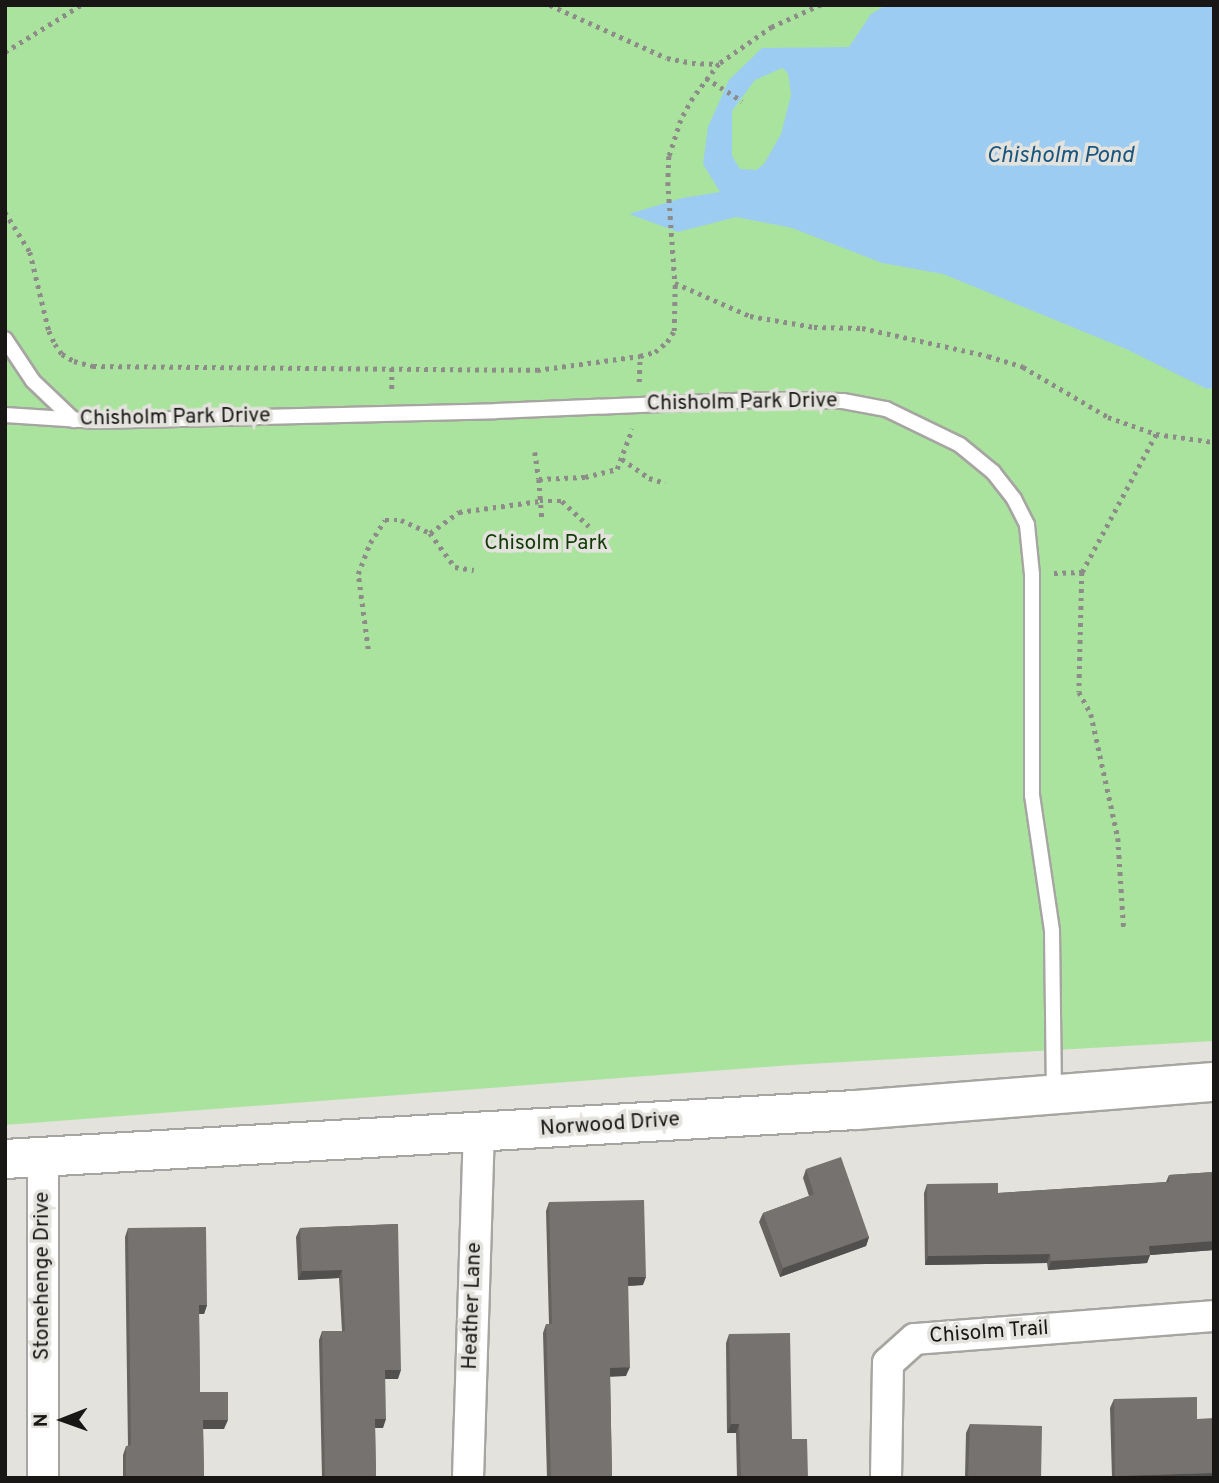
<!DOCTYPE html>
<style>
body{margin:0}
#map{position:relative;width:1219px;height:1483px;overflow:hidden;background:#e3e2dd;font-family:Overpass,sans-serif}
div>[style]{position:absolute}
.green>*{inset:0;background:#aae39e}
.water>*{inset:0;background:#9dccf2}
.path>*{height:4.5px;margin-top:-2.25px;transform-origin:0;background:repeating-linear-gradient(90deg,#8d8c89 0 3.5px,transparent 0 8.5px)}
.roads{filter:drop-shadow(2px 0 #a6a5a1) drop-shadow(-2px 0 #a6a5a1) drop-shadow(0 2px #a6a5a1) drop-shadow(0 -2px #a6a5a1)}
.lane>*{height:14px;margin:-7px;padding:0 7px;transform-origin:7px;border-radius:7px;background:#fff}
.street>*{height:30px;margin:-15px;padding:0 15px;transform-origin:15px;border-radius:15px;background:#fff}
.secondary>*{height:38px;margin:-19px;padding:0 19px;transform-origin:19px;border-radius:19px;background:#fff}
.wall>*{inset:0;background:#65625f}
.shaded-wall>*{inset:0;background:#52504e}
.building>*{inset:0;background:#75726f}
span{translate:-50% -50%;white-space:nowrap;text-align:center;line-height:1.15;-webkit-text-stroke:7px #e3e2dd;paint-order:stroke}
.street-label{font-size:21px;color:#181716}
.park-label{font-size:21px;color:#113a07}
.water-label{font-size:23px;color:#19557e;font-style:italic}
.frame{position:absolute;inset:0;border:7px solid #181716;pointer-events:none}
.north{position:absolute;left:28px;top:1385px;width:70px;height:70px;-webkit-text-stroke:5px #e3e2dd;paint-order:stroke;rotate:269deg;font-size:19px;font-weight:700;line-height:28px;text-align:center;color:#181716}
.north::after{content:'';display:block;margin:auto;width:24px;height:32px;background:#181716;clip-path:polygon(50% 0,100% 100%,50% 72%,0 100%)}
</style>
<div id="map">
<div class="green">
<i style="clip-path:polygon(5px 5px,1214px 5px,1214px 1041px,791px 1065px,5px 1125px)"></i>
</div>
<div class="water">
<i style="clip-path:polygon(evenodd,886px 5px,1214px 5px,1214px 387px,1207px 389px,1126px 349px,943px 274px,882px 263px,792px 228px,736px 217px,678px 232px,629px 214px,682px 198px,720px 192px,703px 164px,708px 127px,729px 80px,762px 48px,849px 47px,871px 14px,886px 5px,782px 68px,788px 73px,791px 95px,781px 134px,764px 164px,756px 170px,740px 169px,732px 156px,732px 111px,755px 80px,782px 68px)"></i>
</div>
<div class="path">
<i style="left:550px;top:5px;width:128px;rotate:24.4deg"></i>
<i style="left:667px;top:58px;width:25px;rotate:11deg"></i>
<i style="left:692px;top:63px;width:27px;rotate:2deg"></i>
<i style="left:821px;top:5px;width:54px;rotate:155.8deg"></i>
<i style="left:772px;top:27px;width:65px;rotate:145.1deg"></i>
<i style="left:719px;top:64px;width:43px;rotate:127.4deg"></i>
<i style="left:693px;top:98px;width:25px;rotate:119deg"></i>
<i style="left:681px;top:120px;width:38px;rotate:108deg"></i>
<i style="left:669px;top:156px;width:26px;rotate:92deg"></i>
<i style="left:668px;top:182px;width:101px;rotate:86deg"></i>
<i style="left:675px;top:283px;width:82px;rotate:23.7deg"></i>
<i style="left:750px;top:316px;width:65px;rotate:9.8deg"></i>
<i style="left:814px;top:327px;width:48px;rotate:1.2deg"></i>
<i style="left:862px;top:328px;width:129px;rotate:12.5deg"></i>
<i style="left:988px;top:356px;width:37px;rotate:17deg"></i>
<i style="left:1023px;top:367px;width:99px;rotate:30.5deg"></i>
<i style="left:1108px;top:417px;width:51px;rotate:19.5deg"></i>
<i style="left:1156px;top:434px;width:59px;rotate:7.9deg"></i>
<i style="left:5px;top:52px;width:89px;rotate:-31.7deg"></i>
<i style="left:706px;top:78px;width:43px;rotate:32.6deg"></i>
<i style="left:5px;top:212px;width:47px;rotate:58deg"></i>
<i style="left:30px;top:252px;width:81px;rotate:76.5deg"></i>
<i style="left:49px;top:331px;width:14px;rotate:65deg"></i>
<i style="left:55px;top:344px;width:12px;rotate:55deg"></i>
<i style="left:62px;top:354px;width:14px;rotate:30deg"></i>
<i style="left:74px;top:361px;width:20px;rotate:15deg"></i>
<i style="left:93px;top:366px;width:444px;rotate:0.5deg"></i>
<i style="left:537px;top:370px;width:104px;rotate:-7.7deg"></i>
<i style="left:392px;top:368px;width:24px;rotate:90deg"></i>
<i style="left:639px;top:382px;width:26px;rotate:-88deg"></i>
<i style="left:640px;top:356px;width:16px;rotate:-15deg"></i>
<i style="left:655px;top:352px;width:16px;rotate:-40deg"></i>
<i style="left:667px;top:342px;width:13px;rotate:-58deg"></i>
<i style="left:674px;top:331px;width:48px;rotate:-88.8deg"></i>
<i style="left:535px;top:452px;width:27px;rotate:82deg"></i>
<i style="left:539px;top:479px;width:46px;rotate:-2.5deg"></i>
<i style="left:585px;top:477px;width:33px;rotate:-14deg"></i>
<i style="left:617px;top:469px;width:43px;rotate:-69.4deg"></i>
<i style="left:622px;top:459px;width:33px;rotate:35deg"></i>
<i style="left:649px;top:478px;width:17px;rotate:17deg"></i>
<i style="left:539px;top:479px;width:40px;rotate:85.7deg"></i>
<i style="left:430px;top:533px;width:36px;rotate:-36deg"></i>
<i style="left:459px;top:512px;width:82px;rotate:-7.7deg"></i>
<i style="left:540px;top:501px;width:22px"></i>
<i style="left:562px;top:501px;width:37px;rotate:43deg"></i>
<i style="left:1082px;top:572px;width:120px;rotate:91.4deg"></i>
<i style="left:1079px;top:692px;width:25px;rotate:61deg"></i>
<i style="left:1091px;top:714px;width:127px;rotate:77.7deg"></i>
<i style="left:1118px;top:838px;width:93px;rotate:86.3deg"></i>
<i style="left:1054px;top:573px;width:28px;rotate:-2deg"></i>
<i style="left:1082px;top:572px;width:157px;rotate:-61.8deg"></i>
<i style="left:368px;top:649px;width:76px;rotate:-97.6deg"></i>
<i style="left:358px;top:574px;width:33px;rotate:-69deg"></i>
<i style="left:370px;top:543px;width:27px;rotate:-57deg"></i>
<i style="left:385px;top:520px;width:16px"></i>
<i style="left:401px;top:520px;width:32px;rotate:24deg"></i>
<i style="left:430px;top:533px;width:42px;rotate:53.7deg"></i>
<i style="left:455px;top:567px;width:19px;rotate:9deg"></i>
</div>
<div class="roads">
<div class="lane">
<i style="left:5px;top:339px;width:50px;rotate:56.3deg"></i>
<i style="left:33px;top:381px;width:57px;rotate:43.6deg"></i>
<i style="left:5px;top:415px;width:92px;rotate:3.7deg"></i>
<i style="left:97px;top:421px;width:399px;rotate:-1.4deg"></i>
<i style="left:496px;top:411px;width:261px;rotate:-2.4deg"></i>
<i style="left:757px;top:400px;width:86px;rotate:0.7deg"></i>
<i style="left:843px;top:401px;width:44px;rotate:10.5deg"></i>
<i style="left:886px;top:409px;width:82px;rotate:25.9deg"></i>
<i style="left:960px;top:445px;width:43px;rotate:39.3deg"></i>
<i style="left:993px;top:472px;width:34px;rotate:52deg"></i>
<i style="left:1014px;top:499px;width:29px;rotate:63deg"></i>
<i style="left:1027px;top:525px;width:49px;rotate:84.2deg"></i>
<i style="left:1032px;top:574px;width:221px;rotate:90deg"></i>
<i style="left:1032px;top:795px;width:137px;rotate:81.6deg"></i>
<i style="left:1052px;top:931px;width:162px;rotate:89.3deg"></i>
</div>
<div class="street">
<i style="left:43px;top:1157px;width:321px;rotate:90deg"></i>
<i style="left:468px;top:1478px;width:345px;rotate:-88.2deg"></i>
<i style="left:886px;top:1478px;width:115px;rotate:-89deg"></i>
<i style="left:888px;top:1363px;width:36px;rotate:-42deg"></i>
<i style="left:915px;top:1339px;width:300px;rotate:-4.4deg"></i>
</div>
<div class="secondary">
<i style="left:5px;top:1159px;width:852px;rotate:-3.3deg"></i>
<i style="left:856px;top:1110px;width:359px;rotate:-4.5deg"></i>
</div>
</div>
<div class="wall">
<i style="clip-path:polygon(806px 1169px,869px 1237px,866px 1246px,780px 1277px,759px 1222px,763px 1213px,809px 1196px,803px 1178px)"></i>
<i style="clip-path:polygon(1214px 1172px,1214px 1250px,1150px 1255px,1147px 1263px,1048px 1270px,1047px 1263px,925px 1265px,924px 1193px,927px 1184px,998px 1193px,1166px 1182px,1169px 1175px)"></i>
<i style="clip-path:polygon(549px 1202px,643px 1285px,628px 1286px,626px 1376px,610px 1376px,612px 1478px,547px 1478px,543px 1333px,546px 1324px,549px 1324px,546px 1211px)"></i>
<i style="clip-path:polygon(398px 1224px,398px 1379px,385px 1379px,383px 1428px,375px 1428px,376px 1478px,322px 1478px,319px 1340px,322px 1331px,342px 1331px,339px 1278px,298px 1280px,296px 1237px,300px 1228px)"></i>
<i style="clip-path:polygon(128px 1228px,207px 1305px,204px 1314px,199px 1314px,200px 1392px,224px 1429px,203px 1429px,204px 1478px,123px 1478px,123px 1455px,126px 1446px,128px 1446px,125px 1237px)"></i>
<i style="clip-path:polygon(729px 1334px,792px 1439px,808px 1478px,737px 1478px,736px 1433px,727px 1433px,726px 1343px)"></i>
<i style="clip-path:polygon(1114px 1399px,1197px 1419px,1214px 1478px,1112px 1478px,1110px 1408px)"></i>
<i style="clip-path:polygon(970px 1424px,1041px 1478px,965px 1478px,966px 1433px)"></i>
</div>
<div class="shaded-wall">
<i style="clip-path:polygon(869px 1237px,866px 1246px,780px 1277px,783px 1268px)"></i>
<i style="clip-path:polygon(1214px 1241px,1214px 1250px,1150px 1255px,1147px 1263px,1048px 1270px,1051px 1261px,1149px 1246px)"></i>
<i style="clip-path:polygon(1050px 1254px,1047px 1263px,925px 1265px,928px 1256px)"></i>
<i style="clip-path:polygon(342px 1270px,339px 1278px,298px 1280px,302px 1271px)"></i>
<i style="clip-path:polygon(628px 1277px,646px 1277px,643px 1285px,625px 1286px)"></i>
<i style="clip-path:polygon(199px 1305px,207px 1305px,204px 1314px,196px 1314px)"></i>
<i style="clip-path:polygon(630px 1367px,626px 1376px,607px 1377px,610px 1368px)"></i>
<i style="clip-path:polygon(385px 1370px,401px 1370px,398px 1379px,382px 1379px)"></i>
<i style="clip-path:polygon(375px 1419px,386px 1419px,383px 1428px,372px 1428px)"></i>
<i style="clip-path:polygon(203px 1420px,228px 1420px,224px 1429px,200px 1429px)"></i>
<i style="clip-path:polygon(731px 1424px,739px 1424px,736px 1433px,727px 1433px)"></i>
<i style="clip-path:polygon(1214px 1473px,1214px 1478px,1114px 1478px,1115px 1476px)"></i>
</div>
<div class="building">
<i style="clip-path:polygon(841px 1157px,869px 1237px,783px 1268px,763px 1213px,814px 1194px,806px 1169px)"></i>
<i style="clip-path:polygon(1214px 1172px,1214px 1241px,1149px 1246px,1150px 1255px,1051px 1261px,1050px 1254px,928px 1256px,927px 1184px,998px 1183px,998px 1193px,1169px 1182px,1169px 1175px)"></i>
<i style="clip-path:polygon(644px 1200px,646px 1277px,628px 1277px,630px 1367px,610px 1368px,612px 1478px,551px 1478px,546px 1324px,552px 1324px,549px 1202px)"></i>
<i style="clip-path:polygon(398px 1224px,401px 1370px,385px 1370px,386px 1419px,375px 1419px,376px 1478px,325px 1478px,322px 1331px,345px 1331px,342px 1270px,302px 1271px,300px 1228px)"></i>
<i style="clip-path:polygon(206px 1227px,207px 1305px,199px 1305px,200px 1392px,228px 1392px,228px 1420px,203px 1420px,204px 1478px,126px 1478px,126px 1446px,131px 1445px,128px 1228px)"></i>
<i style="clip-path:polygon(790px 1333px,792px 1439px,807px 1439px,808px 1478px,741px 1478px,739px 1424px,731px 1424px,729px 1334px)"></i>
<i style="clip-path:polygon(1197px 1397px,1197px 1419px,1214px 1418px,1214px 1473px,1115px 1476px,1114px 1399px)"></i>
<i style="clip-path:polygon(970px 1424px,1042px 1426px,1041px 1478px,968px 1478px)"></i>
</div>
<div class="street-label">
<span style="left:742px;top:403px;rotate:-1deg">Chisholm Park Drive</span>
<span style="left:175px;top:418px;rotate:-1deg">Chisholm Park Drive</span>
<span style="left:610px;top:1125px;rotate:-4deg">Norwood Drive</span>
<span style="left:43px;top:1276px;rotate:-90deg">Stonehenge Drive</span>
<span style="left:473px;top:1306px;rotate:-88deg">Heather Lane</span>
<span style="left:989px;top:1333px;rotate:-4deg">Chisolm Trail</span>
</div>
<div class="park-label">
<span style="left:546px;top:544px">Chisolm Park</span>
</div>
<div class="water-label">
<span style="left:1060px;top:157px">Chisholm Pond</span>
</div>
<div class="frame"></div>
<div class="north">N</div>
</div>
